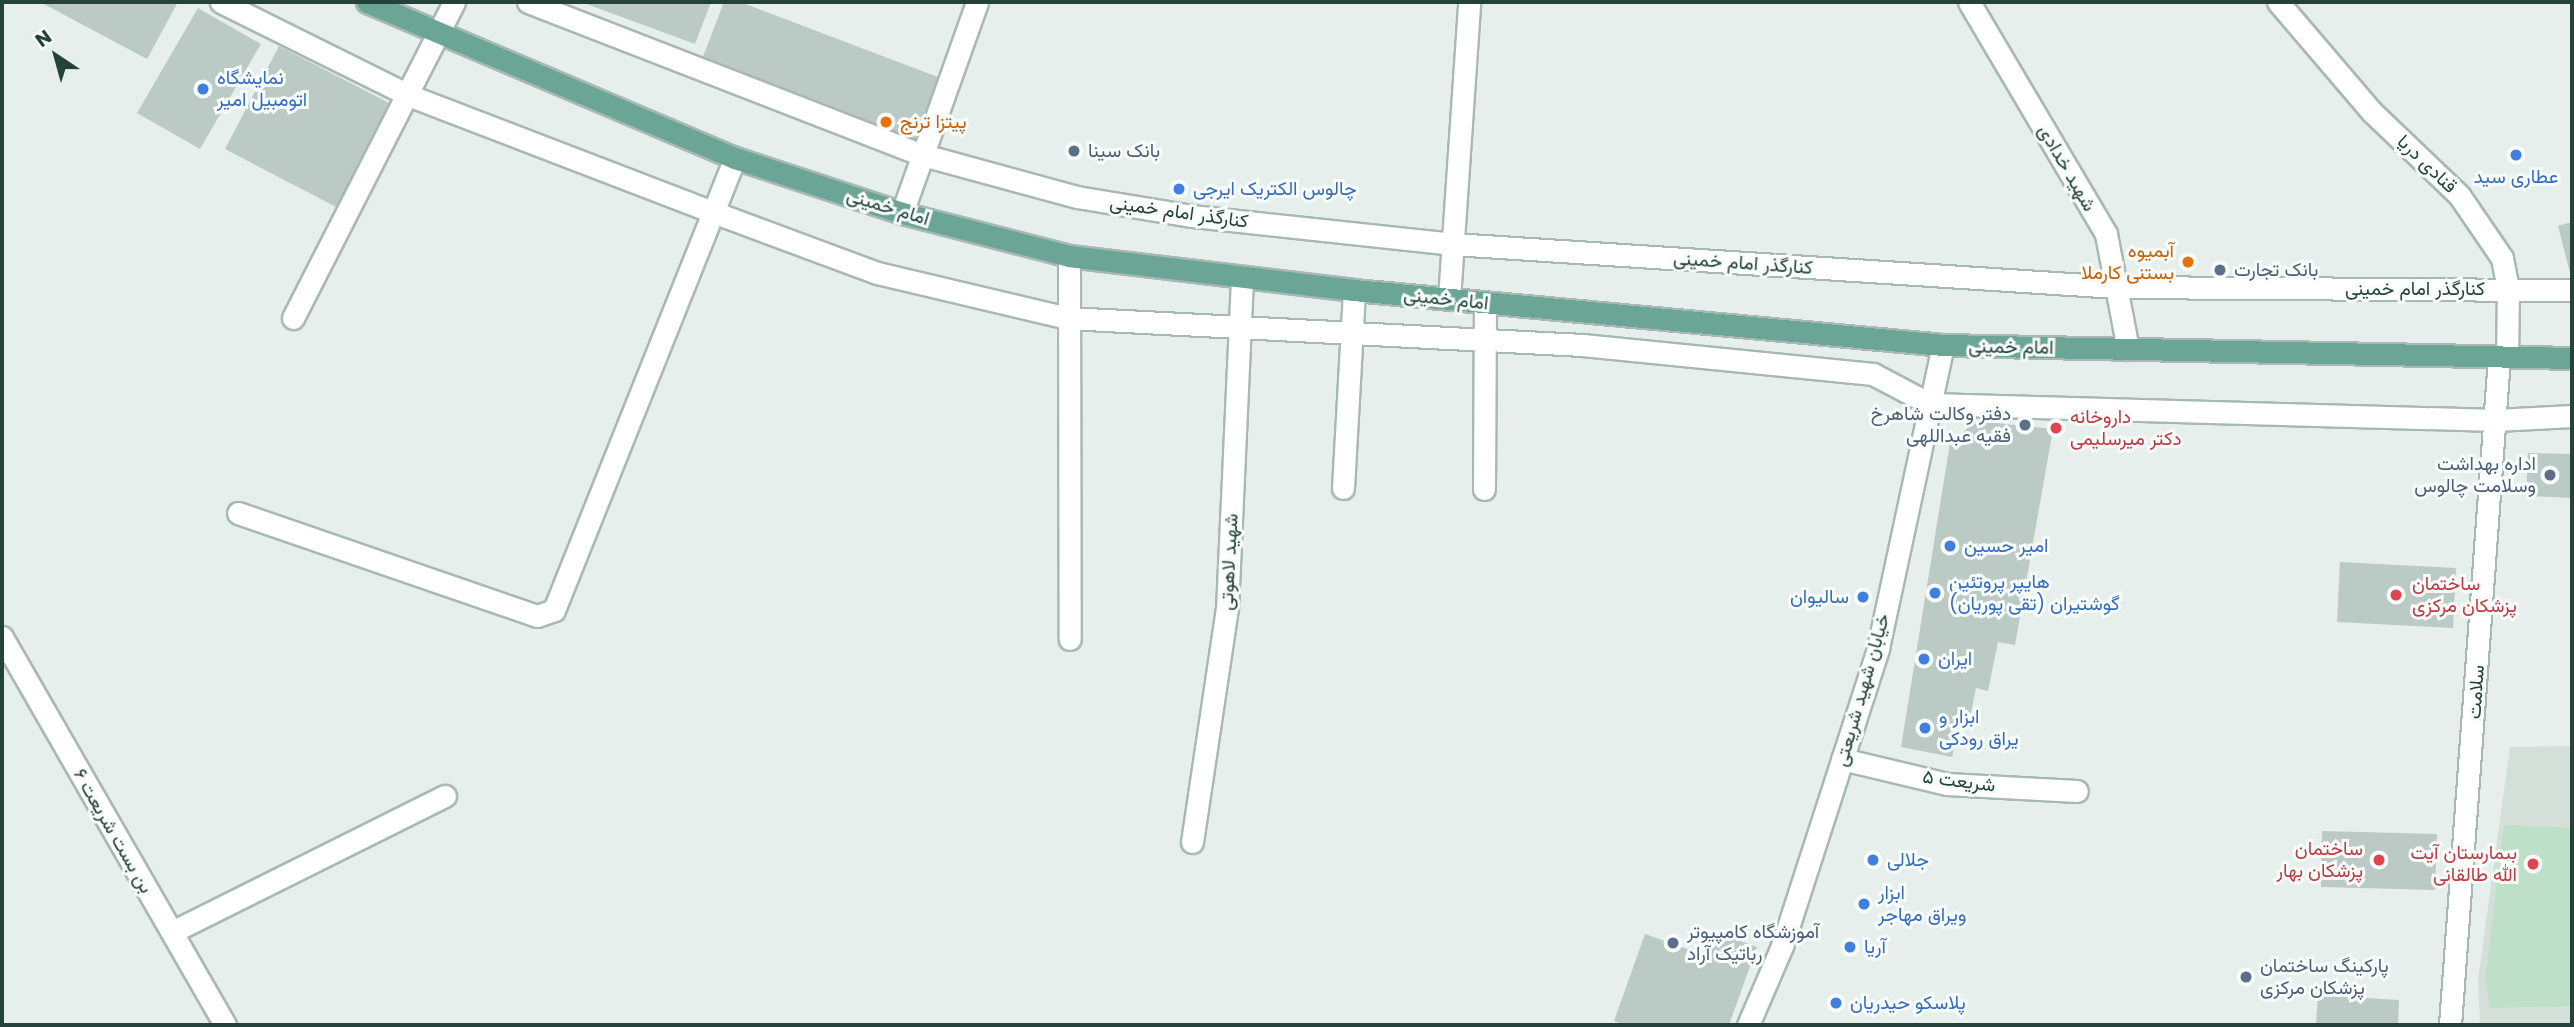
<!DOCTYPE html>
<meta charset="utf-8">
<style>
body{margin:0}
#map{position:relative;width:2574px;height:1027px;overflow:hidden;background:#e6efeb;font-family:Poppins,Vazirmatn,sans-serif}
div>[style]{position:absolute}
.built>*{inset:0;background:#d4dfda}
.green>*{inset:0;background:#bfe0c8}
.building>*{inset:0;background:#bbcac4}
.roads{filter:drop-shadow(2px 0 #a8b8b2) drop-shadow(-2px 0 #a8b8b2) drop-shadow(0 2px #a8b8b2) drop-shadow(0 -2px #a8b8b2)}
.minor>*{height:21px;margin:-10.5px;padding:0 10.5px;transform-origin:10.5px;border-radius:10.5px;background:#fff}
.major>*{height:21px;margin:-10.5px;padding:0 10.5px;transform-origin:10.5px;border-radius:10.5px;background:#6aa596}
.dots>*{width:19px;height:19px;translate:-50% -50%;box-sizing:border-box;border:4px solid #f7fbf9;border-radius:50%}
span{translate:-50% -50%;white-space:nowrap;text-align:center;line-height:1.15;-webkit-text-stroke:6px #f7fbf9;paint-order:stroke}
.shop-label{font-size:19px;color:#366cbe}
.left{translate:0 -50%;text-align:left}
.right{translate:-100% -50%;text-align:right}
.food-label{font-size:19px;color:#c56008}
.service-label{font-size:19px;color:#4e5e75}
.street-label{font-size:19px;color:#24423a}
.health-label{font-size:19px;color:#be3a42}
.frame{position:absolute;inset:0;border:4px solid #24423a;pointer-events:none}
.north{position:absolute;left:21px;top:21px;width:70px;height:70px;-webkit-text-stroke:5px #f7fbf9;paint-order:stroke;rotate:324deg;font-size:19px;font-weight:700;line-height:28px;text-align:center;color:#24423a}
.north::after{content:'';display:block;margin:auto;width:24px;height:32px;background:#24423a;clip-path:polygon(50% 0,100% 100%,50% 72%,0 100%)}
</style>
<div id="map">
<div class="built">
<i style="clip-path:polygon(2572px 746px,2572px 1025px,2480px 1025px,2478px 980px,2510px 747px)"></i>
</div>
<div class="green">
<i style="clip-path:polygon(2504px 825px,2572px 828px,2572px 1006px,2490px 1008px,2485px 980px)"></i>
</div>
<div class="building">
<i style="clip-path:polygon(40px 2px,178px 2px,147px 59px)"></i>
<i style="clip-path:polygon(581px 2px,711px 2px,695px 44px)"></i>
<i style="clip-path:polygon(724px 2px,740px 2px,943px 79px,919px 141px,702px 59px)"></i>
<i style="clip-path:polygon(198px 8px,261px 44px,200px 149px,137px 113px)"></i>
<i style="clip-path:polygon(279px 46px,393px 105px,338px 208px,225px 149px)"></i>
<i style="clip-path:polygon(2572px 222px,2572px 277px,2571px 277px,2558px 226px)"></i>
<i style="clip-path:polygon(1976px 421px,2053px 429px,2015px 645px,1998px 642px,1988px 691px,1976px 688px,1970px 718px,1961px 716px,1952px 757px,1901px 747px,1950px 443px)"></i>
<i style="clip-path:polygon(2528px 453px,2572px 454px,2572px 498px,2526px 496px)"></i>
<i style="clip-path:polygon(2340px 562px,2456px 568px,2453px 628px,2337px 622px)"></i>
<i style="clip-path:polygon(2322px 831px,2437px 834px,2435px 890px,2321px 887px)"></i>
<i style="clip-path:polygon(1712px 931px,1757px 947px,1729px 1025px,1625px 1025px,1614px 1021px,1645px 934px,1704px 955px)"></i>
<i style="clip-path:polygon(2318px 995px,2399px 1000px,2398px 1025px,2316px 1025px)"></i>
</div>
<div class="roads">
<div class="minor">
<i style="left:221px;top:2px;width:209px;rotate:26.4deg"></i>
<i style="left:408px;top:95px;width:327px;rotate:21deg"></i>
<i style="left:713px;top:212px;width:175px;rotate:20.4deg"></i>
<i style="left:877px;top:273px;width:195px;rotate:13.3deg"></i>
<i style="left:1067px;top:318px;width:517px;rotate:3deg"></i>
<i style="left:1583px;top:345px;width:291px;rotate:5.7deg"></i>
<i style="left:1873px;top:374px;width:64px;rotate:27.8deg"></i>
<i style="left:1930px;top:404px;width:566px;rotate:1.62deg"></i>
<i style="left:2496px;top:420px;width:76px;rotate:-3deg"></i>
<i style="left:528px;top:2px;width:424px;rotate:21.2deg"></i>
<i style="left:923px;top:155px;width:160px;rotate:15.3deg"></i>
<i style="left:1077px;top:197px;width:117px;rotate:9.4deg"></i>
<i style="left:1192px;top:216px;width:262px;rotate:6.1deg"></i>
<i style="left:1453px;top:244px;width:664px;rotate:3.71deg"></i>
<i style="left:2116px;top:287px;width:456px;rotate:0.4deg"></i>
<i style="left:1969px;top:2px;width:269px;rotate:59.4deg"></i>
<i style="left:2106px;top:234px;width:117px;rotate:79.2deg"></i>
<i style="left:2278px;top:2px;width:145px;rotate:49.5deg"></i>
<i style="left:2372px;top:112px;width:120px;rotate:43.7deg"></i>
<i style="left:2459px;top:195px;width:76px;rotate:55.7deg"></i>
<i style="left:2502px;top:258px;width:32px;rotate:79deg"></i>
<i style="left:2508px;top:289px;width:68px;rotate:90.8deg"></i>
<i style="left:902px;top:213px;width:224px;rotate:-70.4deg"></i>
<i style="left:1069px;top:256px;width:383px;rotate:89.9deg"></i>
<i style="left:1449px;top:299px;width:298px;rotate:-86.1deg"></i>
<i style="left:293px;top:318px;width:355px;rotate:-63deg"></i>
<i style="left:1343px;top:488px;width:198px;rotate:-86.8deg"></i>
<i style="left:1484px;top:489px;width:186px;rotate:-89.7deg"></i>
<i style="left:238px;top:513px;width:316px;rotate:19deg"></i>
<i style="left:537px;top:616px;width:18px;rotate:-19deg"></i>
<i style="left:554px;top:610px;width:487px;rotate:-68.2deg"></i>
<i style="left:2px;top:637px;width:448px;rotate:60.1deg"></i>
<i style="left:1842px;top:759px;width:108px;rotate:13.4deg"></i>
<i style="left:1947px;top:784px;width:130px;rotate:3.1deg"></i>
<i style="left:1192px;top:842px;width:236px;rotate:-81.5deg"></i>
<i style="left:1227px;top:609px;width:330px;rotate:-87.4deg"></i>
<i style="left:172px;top:932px;width:305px;rotate:-26.5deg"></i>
<i style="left:1748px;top:1025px;width:86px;rotate:-66.7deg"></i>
<i style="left:1782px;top:946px;width:313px;rotate:-72.1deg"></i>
<i style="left:1878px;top:648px;width:310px;rotate:-77.9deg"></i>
<i style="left:2450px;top:1025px;width:669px;rotate:-85.8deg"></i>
</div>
<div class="major">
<i style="left:367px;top:2px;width:400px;rotate:23deg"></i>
<i style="left:735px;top:158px;width:176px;rotate:18.2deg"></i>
<i style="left:902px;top:213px;width:172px;rotate:14.4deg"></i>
<i style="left:1069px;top:256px;width:287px;rotate:6.8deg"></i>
<i style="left:1354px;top:290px;width:592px;rotate:5.33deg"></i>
<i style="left:1943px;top:345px;width:629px;rotate:1.18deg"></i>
</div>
</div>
<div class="dots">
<i style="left:203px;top:89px;background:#3f7fe0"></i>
<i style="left:886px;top:122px;background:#e8710a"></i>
<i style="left:1074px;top:151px;background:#5c6f8a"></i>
<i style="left:2516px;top:155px;background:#3f7fe0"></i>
<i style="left:1179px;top:189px;background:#3f7fe0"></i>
<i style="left:2188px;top:262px;background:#e8710a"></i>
<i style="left:2220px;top:270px;background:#5c6f8a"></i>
<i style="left:2025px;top:425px;background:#5c6f8a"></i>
<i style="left:2056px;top:428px;background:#e0444e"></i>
<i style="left:2550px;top:475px;background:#5c6f8a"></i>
<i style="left:1950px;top:546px;background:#3f7fe0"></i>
<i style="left:1935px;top:593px;background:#3f7fe0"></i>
<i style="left:2396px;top:595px;background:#e0444e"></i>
<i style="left:1863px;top:597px;background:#3f7fe0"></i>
<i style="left:1924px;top:659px;background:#3f7fe0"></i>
<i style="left:1925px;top:728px;background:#3f7fe0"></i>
<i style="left:1873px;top:860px;background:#3f7fe0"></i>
<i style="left:2379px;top:860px;background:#e0444e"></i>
<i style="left:2533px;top:864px;background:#e0444e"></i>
<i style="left:1864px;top:904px;background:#3f7fe0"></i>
<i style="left:1673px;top:943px;background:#5c6f8a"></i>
<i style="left:1850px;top:947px;background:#3f7fe0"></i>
<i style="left:2246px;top:977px;background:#5c6f8a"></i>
<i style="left:1836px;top:1003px;background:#3f7fe0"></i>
</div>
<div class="shop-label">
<span class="left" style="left:217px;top:89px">نمایشگاه<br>اتومبیل امیر</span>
<span style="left:2516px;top:177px">عطاری سید</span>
<span class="left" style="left:1193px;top:189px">چالوس الکتریک ایرجی</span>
<span class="left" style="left:1964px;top:546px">امیر حسین</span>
<span class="left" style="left:1949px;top:593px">هایپر پروتئین<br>گوشتیران (تقی پوریان)</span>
<span class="right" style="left:1849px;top:597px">سالیوان</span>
<span class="left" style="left:1938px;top:659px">ایران</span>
<span class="left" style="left:1939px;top:728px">ابزار و<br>یراق رودکی</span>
<span class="left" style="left:1887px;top:860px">جلالی</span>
<span class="left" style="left:1878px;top:904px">ابزار<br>ویراق مهاجر</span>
<span class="left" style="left:1864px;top:947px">آریا</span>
<span class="left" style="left:1850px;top:1003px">پلاسکو حیدریان</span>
</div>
<div class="food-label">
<span class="left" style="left:900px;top:122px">پیتزا ترنج</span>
<span class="right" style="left:2174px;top:262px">آبمیوه<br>بستنی کارملا</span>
</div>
<div class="service-label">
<span class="left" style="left:1088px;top:151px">بانک سینا</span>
<span class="left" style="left:2234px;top:270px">بانک تجارت</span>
<span class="right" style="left:2011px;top:425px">دفتر وکالت شاهرخ<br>فقیه عبداللهی</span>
<span class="right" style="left:2536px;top:475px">اداره بهداشت<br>وسلامت چالوس</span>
<span class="left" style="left:1687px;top:943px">آموزشگاه کامپیوتر<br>رباتیک آراد</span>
<span class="left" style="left:2260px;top:977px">پارکینگ ساختمان<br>پزشکان مرکزی</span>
</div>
<div class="street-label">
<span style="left:2427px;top:164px;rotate:44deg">قنادی دریا</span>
<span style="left:2067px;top:168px;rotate:60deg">شهید خدادی</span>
<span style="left:888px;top:207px;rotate:17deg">امام خمینی</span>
<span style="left:1179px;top:212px;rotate:8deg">کنارگذر امام خمینی</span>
<span style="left:1743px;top:263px;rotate:4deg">کنارگذر امام خمینی</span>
<span style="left:2415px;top:289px">کنارگذر امام خمینی</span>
<span style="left:1446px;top:299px;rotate:6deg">امام خمینی</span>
<span style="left:2011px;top:347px;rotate:1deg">امام خمینی</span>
<span style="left:1229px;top:562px;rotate:-87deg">شهید لاهوتی</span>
<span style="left:1862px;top:690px;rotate:-74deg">خیابان شهید شریعتی</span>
<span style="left:2476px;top:692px;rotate:-86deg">سلامت</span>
<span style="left:1959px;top:781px;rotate:7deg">شریعت ۵</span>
<span style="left:113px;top:831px;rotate:60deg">بن بست شریعت ۶</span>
</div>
<div class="health-label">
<span class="left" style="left:2070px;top:428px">داروخانه<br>دکتر میرسلیمی</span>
<span class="left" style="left:2412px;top:595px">ساختمان<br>پزشکان مرکزی</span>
<span class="right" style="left:2363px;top:860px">ساختمان<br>پزشکان بهار</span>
<span class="right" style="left:2517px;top:864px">بیمارستان آیت<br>الله طالقانی</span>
</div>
<div class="frame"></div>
<div class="north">N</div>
</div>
